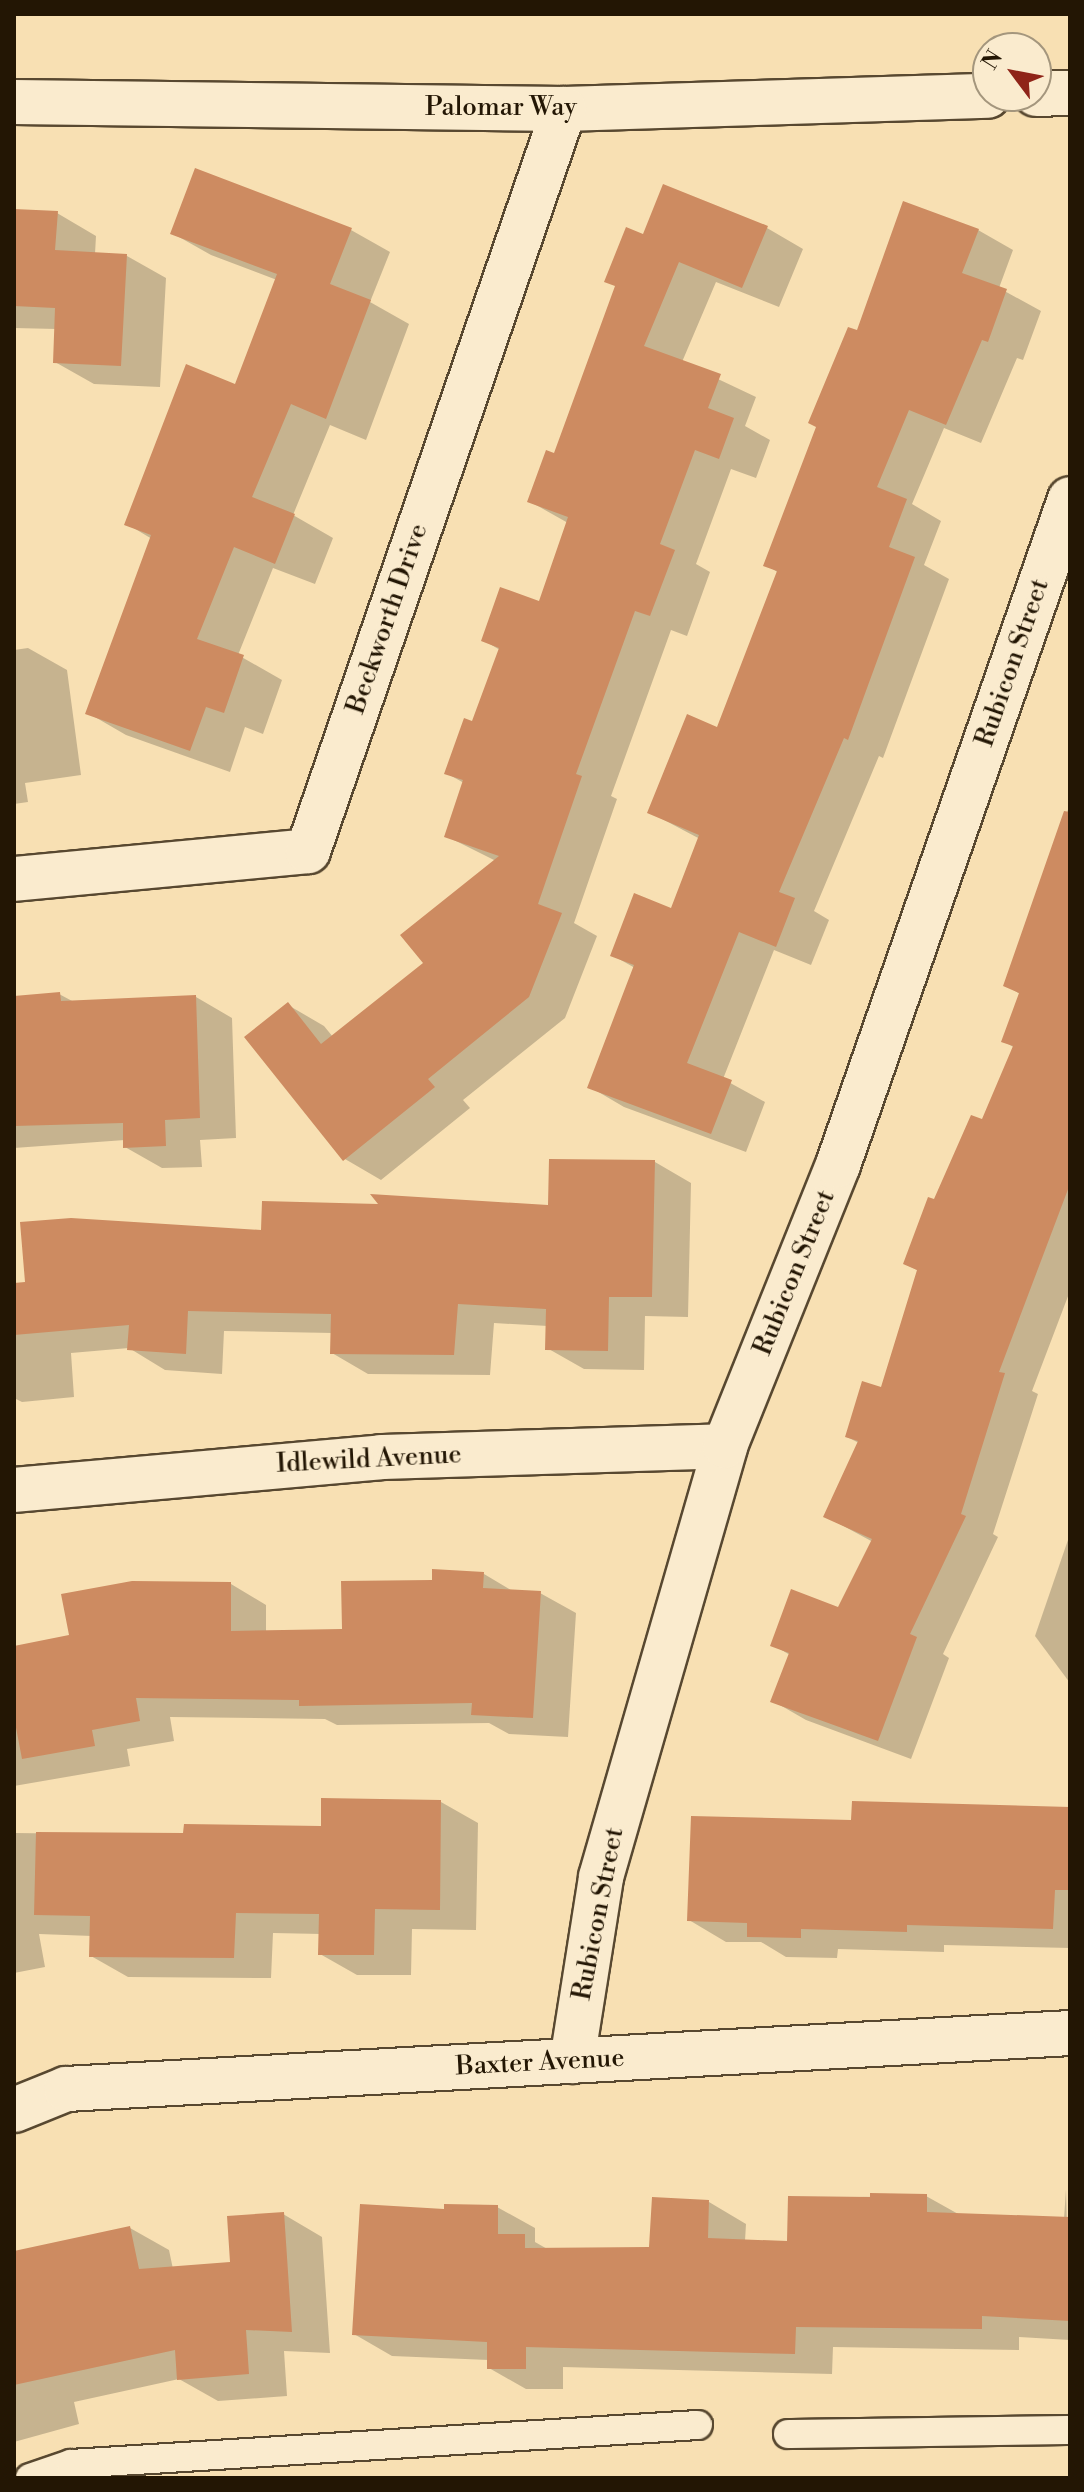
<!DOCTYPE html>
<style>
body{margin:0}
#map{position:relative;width:1084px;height:2492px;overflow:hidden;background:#f8e0b3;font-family:"Libre Bodoni",serif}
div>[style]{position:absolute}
.shadow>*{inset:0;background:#0003}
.building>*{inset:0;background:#cd8b61}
.roads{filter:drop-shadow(2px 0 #584830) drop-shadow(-2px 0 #584830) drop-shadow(0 2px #584830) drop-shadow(0 -2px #584830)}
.lane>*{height:28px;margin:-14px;padding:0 14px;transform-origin:14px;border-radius:14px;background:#faebce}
.street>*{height:44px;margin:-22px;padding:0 22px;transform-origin:22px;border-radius:22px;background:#faebce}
span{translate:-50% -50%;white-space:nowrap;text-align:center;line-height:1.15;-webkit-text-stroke:8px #faebce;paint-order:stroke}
.street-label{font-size:26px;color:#231604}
.frame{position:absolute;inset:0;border:16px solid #231604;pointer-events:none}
.north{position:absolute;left:972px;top:32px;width:80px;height:80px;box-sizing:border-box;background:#faebce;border:2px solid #a4967d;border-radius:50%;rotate:302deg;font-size:22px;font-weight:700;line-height:32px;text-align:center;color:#231604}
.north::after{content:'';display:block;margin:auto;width:28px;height:36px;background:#8f2418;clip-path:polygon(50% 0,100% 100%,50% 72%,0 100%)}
</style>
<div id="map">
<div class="shadow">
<i style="clip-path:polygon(14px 211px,57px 213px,96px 236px,95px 254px,127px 256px,166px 278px,160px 387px,94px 384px,55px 362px,56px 329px,14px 328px)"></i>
<i style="clip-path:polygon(767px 228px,803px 249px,779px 307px,716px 282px,682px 362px,756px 397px,745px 426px,770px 440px,756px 478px,731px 469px,696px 564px,710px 572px,687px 636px,671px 630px,611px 796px,617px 799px,574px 923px,597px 936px,565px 1018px,463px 1100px,470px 1108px,381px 1180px,345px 1159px,288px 1005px,324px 1026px,333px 1037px,426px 964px,496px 861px,446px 836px,464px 783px,446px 773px,473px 724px,500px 650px,483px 640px,540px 603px,568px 523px,529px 501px,555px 456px,644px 237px)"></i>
<i style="clip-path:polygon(351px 230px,390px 252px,370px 302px,409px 324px,366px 440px,330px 425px,293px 515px,333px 538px,315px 584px,273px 568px,238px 655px,282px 680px,263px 734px,245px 727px,230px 772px,126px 735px,88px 713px,152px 539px,127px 524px,236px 387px,277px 280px,211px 255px,172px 233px)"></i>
<i style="clip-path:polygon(978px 230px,1013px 250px,999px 288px,1041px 311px,1023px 360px,1017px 358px,981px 443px,944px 428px,912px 504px,941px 521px,924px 565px,949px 579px,883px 758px,879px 756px,814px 911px,829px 920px,811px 965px,774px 950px,723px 1079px,765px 1102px,746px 1152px,624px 1107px,590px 1087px,635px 968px,612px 955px,672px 910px,700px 839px,649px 812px,719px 729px,779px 573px,766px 565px,858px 333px)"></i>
<i style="clip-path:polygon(28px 648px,67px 670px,81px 775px,25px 783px,28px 802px,14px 804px,14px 650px)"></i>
<i style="clip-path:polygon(1070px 804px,1070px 1291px,1032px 1391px,1038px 1394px,993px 1534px,998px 1537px,943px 1654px,949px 1658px,911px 1759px,806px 1720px,773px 1701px,790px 1655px,773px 1645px,839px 1610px,873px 1542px,825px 1516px,859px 1443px,847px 1437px,882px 1390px,919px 1271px,905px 1264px,983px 1122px,1015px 1048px,1003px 1041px,1020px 994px,1005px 985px)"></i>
<i style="clip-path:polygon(59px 994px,74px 1002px,196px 997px,232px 1018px,236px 1138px,200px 1140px,202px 1167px,162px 1168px,125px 1147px,125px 1140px,14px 1148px,14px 998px)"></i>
<i style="clip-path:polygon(655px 1162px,691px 1183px,688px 1317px,645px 1316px,644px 1370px,584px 1369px,547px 1348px,548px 1326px,494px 1323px,490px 1375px,368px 1374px,332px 1353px,332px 1333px,224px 1331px,222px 1374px,165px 1370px,129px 1348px,71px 1353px,74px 1397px,22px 1402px,14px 1398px,14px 1285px,263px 1232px,550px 1207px)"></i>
<i style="clip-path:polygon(1070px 1534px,1070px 1683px,1035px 1636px)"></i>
<i style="clip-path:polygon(484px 1574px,514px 1592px,540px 1593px,576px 1613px,568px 1737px,509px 1734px,489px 1723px,337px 1725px,325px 1719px,170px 1717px,174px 1741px,127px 1749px,130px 1766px,14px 1786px,14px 1648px,71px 1637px,231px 1584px,266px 1605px,266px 1632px,344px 1631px,433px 1582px)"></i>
<i style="clip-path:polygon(441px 1802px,478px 1823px,476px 1930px,412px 1929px,411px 1975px,357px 1975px,320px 1954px,321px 1934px,273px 1933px,271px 1978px,128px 1977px,91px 1956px,92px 1936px,39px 1934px,45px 1967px,14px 1973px,14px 1833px,185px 1835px,323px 1828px)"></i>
<i style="clip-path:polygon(1070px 1809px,1070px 1948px,944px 1945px,944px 1952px,838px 1949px,837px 1958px,786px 1957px,761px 1942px,726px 1942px,689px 1920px,853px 1822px)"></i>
<i style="clip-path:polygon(1066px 2189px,1070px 2340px,1019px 2337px,1019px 2350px,833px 2347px,832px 2374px,563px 2367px,563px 2389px,526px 2389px,489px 2368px,489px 2360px,392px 2356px,354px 2334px,446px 2211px,497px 2207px,535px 2228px,535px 2242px,549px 2250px,651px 2249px,709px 2202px,746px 2224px,745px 2241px,789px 2243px,790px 2198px,926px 2196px,960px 2215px,1064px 2219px)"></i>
<i style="clip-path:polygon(283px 2214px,322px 2237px,330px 2353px,284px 2351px,287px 2396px,218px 2401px,179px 2379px,74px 2402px,79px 2424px,14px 2442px,14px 2296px,130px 2228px,169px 2250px,173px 2269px,232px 2264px)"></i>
</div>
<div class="building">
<i style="clip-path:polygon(195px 168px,352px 228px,330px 284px,371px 300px,326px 419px,291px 404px,252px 497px,295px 514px,275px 564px,234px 547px,197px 639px,244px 655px,224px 713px,206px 707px,190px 751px,85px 714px,151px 535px,124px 525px,186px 364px,235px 384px,277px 274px,170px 234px)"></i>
<i style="clip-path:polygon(663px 184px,768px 226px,742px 288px,679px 262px,644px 346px,721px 374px,708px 408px,734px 418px,719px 459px,695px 450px,660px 544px,675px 550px,650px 616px,635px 611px,576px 774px,582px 776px,538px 904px,562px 913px,529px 997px,428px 1079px,435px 1087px,343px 1161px,244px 1037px,288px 1002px,321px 1044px,423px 963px,400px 935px,499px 856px,444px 837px,463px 780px,444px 774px,464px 718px,472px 721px,499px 648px,481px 641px,500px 587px,539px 601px,568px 517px,527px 502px,546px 450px,554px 453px,615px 286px,604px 282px,626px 227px,643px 234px)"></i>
<i style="clip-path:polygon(903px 201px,979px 229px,962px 273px,1007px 289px,988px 342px,982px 340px,946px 425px,909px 410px,877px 487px,907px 499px,889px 547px,915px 557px,848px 740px,844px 738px,779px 892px,795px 898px,776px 947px,739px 932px,687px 1063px,732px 1080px,711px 1134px,587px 1088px,634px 965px,610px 956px,634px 893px,671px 908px,699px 835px,647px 813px,687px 714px,717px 727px,777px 571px,763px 566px,816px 427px,808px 423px,848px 327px,857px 330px)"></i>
<i style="clip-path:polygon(14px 209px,58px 211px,55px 250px,127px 254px,121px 366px,53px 363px,55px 308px,14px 306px)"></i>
<i style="clip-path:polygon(1064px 811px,1070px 812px,1070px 1184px,999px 1372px,1005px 1373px,961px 1514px,966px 1516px,910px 1634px,917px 1637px,878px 1741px,770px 1702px,789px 1653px,770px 1646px,791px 1589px,838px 1607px,872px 1539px,823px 1517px,858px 1441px,845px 1437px,862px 1381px,881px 1387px,917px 1270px,903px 1264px,928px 1197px,934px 1199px,971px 1115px,982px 1119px,1013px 1046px,1001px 1042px,1019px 993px,1003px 986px)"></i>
<i style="clip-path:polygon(60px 992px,61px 1001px,196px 995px,200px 1118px,165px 1120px,166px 1146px,123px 1148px,123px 1123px,14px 1126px,14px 996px)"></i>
<i style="clip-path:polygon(549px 1159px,655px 1160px,652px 1297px,609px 1297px,608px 1351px,545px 1350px,546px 1309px,458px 1304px,454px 1355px,330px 1354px,331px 1314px,188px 1311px,186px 1354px,127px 1350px,129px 1325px,14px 1335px,14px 1283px,25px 1282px,20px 1222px,71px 1218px,261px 1230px,262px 1201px,378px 1204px,370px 1194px,548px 1205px)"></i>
<i style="clip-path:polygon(432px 1569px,484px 1572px,483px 1588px,541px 1591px,533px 1718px,471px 1715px,472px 1703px,299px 1706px,299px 1700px,136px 1698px,140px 1721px,92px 1730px,95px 1746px,22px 1759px,14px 1717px,14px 1646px,69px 1635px,61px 1594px,132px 1581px,231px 1582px,231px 1631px,342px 1629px,341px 1581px,432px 1580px)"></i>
<i style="clip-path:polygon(321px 1798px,441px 1800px,440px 1910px,375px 1909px,374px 1955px,318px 1955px,319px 1914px,236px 1913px,234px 1958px,89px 1957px,90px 1916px,34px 1915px,36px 1832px,183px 1833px,184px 1824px,321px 1826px)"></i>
<i style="clip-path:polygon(852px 1801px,1070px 1807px,1070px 1890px,1055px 1890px,1053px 1929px,907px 1925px,907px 1932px,801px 1929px,801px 1938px,747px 1937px,747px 1923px,687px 1921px,691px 1816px,851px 1820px)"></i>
<i style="clip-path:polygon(870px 2193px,927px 2194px,927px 2212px,1070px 2217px,1070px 2321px,982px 2316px,982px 2329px,796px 2327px,795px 2354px,526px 2347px,526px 2369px,487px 2369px,487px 2342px,352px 2335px,360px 2204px,444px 2209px,444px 2204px,498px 2205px,498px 2234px,525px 2234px,525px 2248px,649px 2247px,652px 2197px,709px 2200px,708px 2238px,787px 2241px,788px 2196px,870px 2197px)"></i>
<i style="clip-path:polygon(284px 2212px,292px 2332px,246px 2330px,249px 2374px,177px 2380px,175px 2350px,14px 2385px,14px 2251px,130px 2226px,139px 2269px,230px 2262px,227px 2216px)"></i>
</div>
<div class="roads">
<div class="lane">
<i style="left:788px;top:2434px;width:282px;rotate:-0.8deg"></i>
<i style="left:30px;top:2478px;width:43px;rotate:-18.9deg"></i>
<i style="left:71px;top:2464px;width:628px;rotate:-3.56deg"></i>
</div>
<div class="street">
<i style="left:1036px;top:94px;width:34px;rotate:-2deg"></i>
<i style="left:14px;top:102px;width:550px;rotate:0.73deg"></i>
<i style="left:564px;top:109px;width:424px;rotate:-1.8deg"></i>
<i style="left:14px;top:879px;width:295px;rotate:-5.4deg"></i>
<i style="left:308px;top:851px;width:785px;rotate:-70.96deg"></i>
<i style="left:14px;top:1490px;width:368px;rotate:-5.1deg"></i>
<i style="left:381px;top:1457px;width:344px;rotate:-1.8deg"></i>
<i style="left:572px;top:2061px;width:186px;rotate:-81deg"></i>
<i style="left:601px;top:1877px;width:448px;rotate:-73.9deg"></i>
<i style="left:725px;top:1446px;width:303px;rotate:-68.1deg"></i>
<i style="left:838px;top:1165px;width:705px;rotate:-70.79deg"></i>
<i style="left:14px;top:2110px;width:56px;rotate:-22deg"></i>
<i style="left:66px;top:2089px;width:1006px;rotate:-3.19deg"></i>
</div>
</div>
<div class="street-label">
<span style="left:501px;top:108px">Palomar Way</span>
<span style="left:388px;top:619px;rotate:-71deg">Beckworth Drive</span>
<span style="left:1013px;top:663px;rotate:-71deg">Rubicon Street</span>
<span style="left:795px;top:1273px;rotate:-68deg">Rubicon Street</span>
<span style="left:369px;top:1460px;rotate:-3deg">Idlewild Avenue</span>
<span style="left:599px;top:1914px;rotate:-79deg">Rubicon Street</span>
<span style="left:540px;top:2063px;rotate:-3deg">Baxter Avenue</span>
</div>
<div class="frame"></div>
<div class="north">N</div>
</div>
